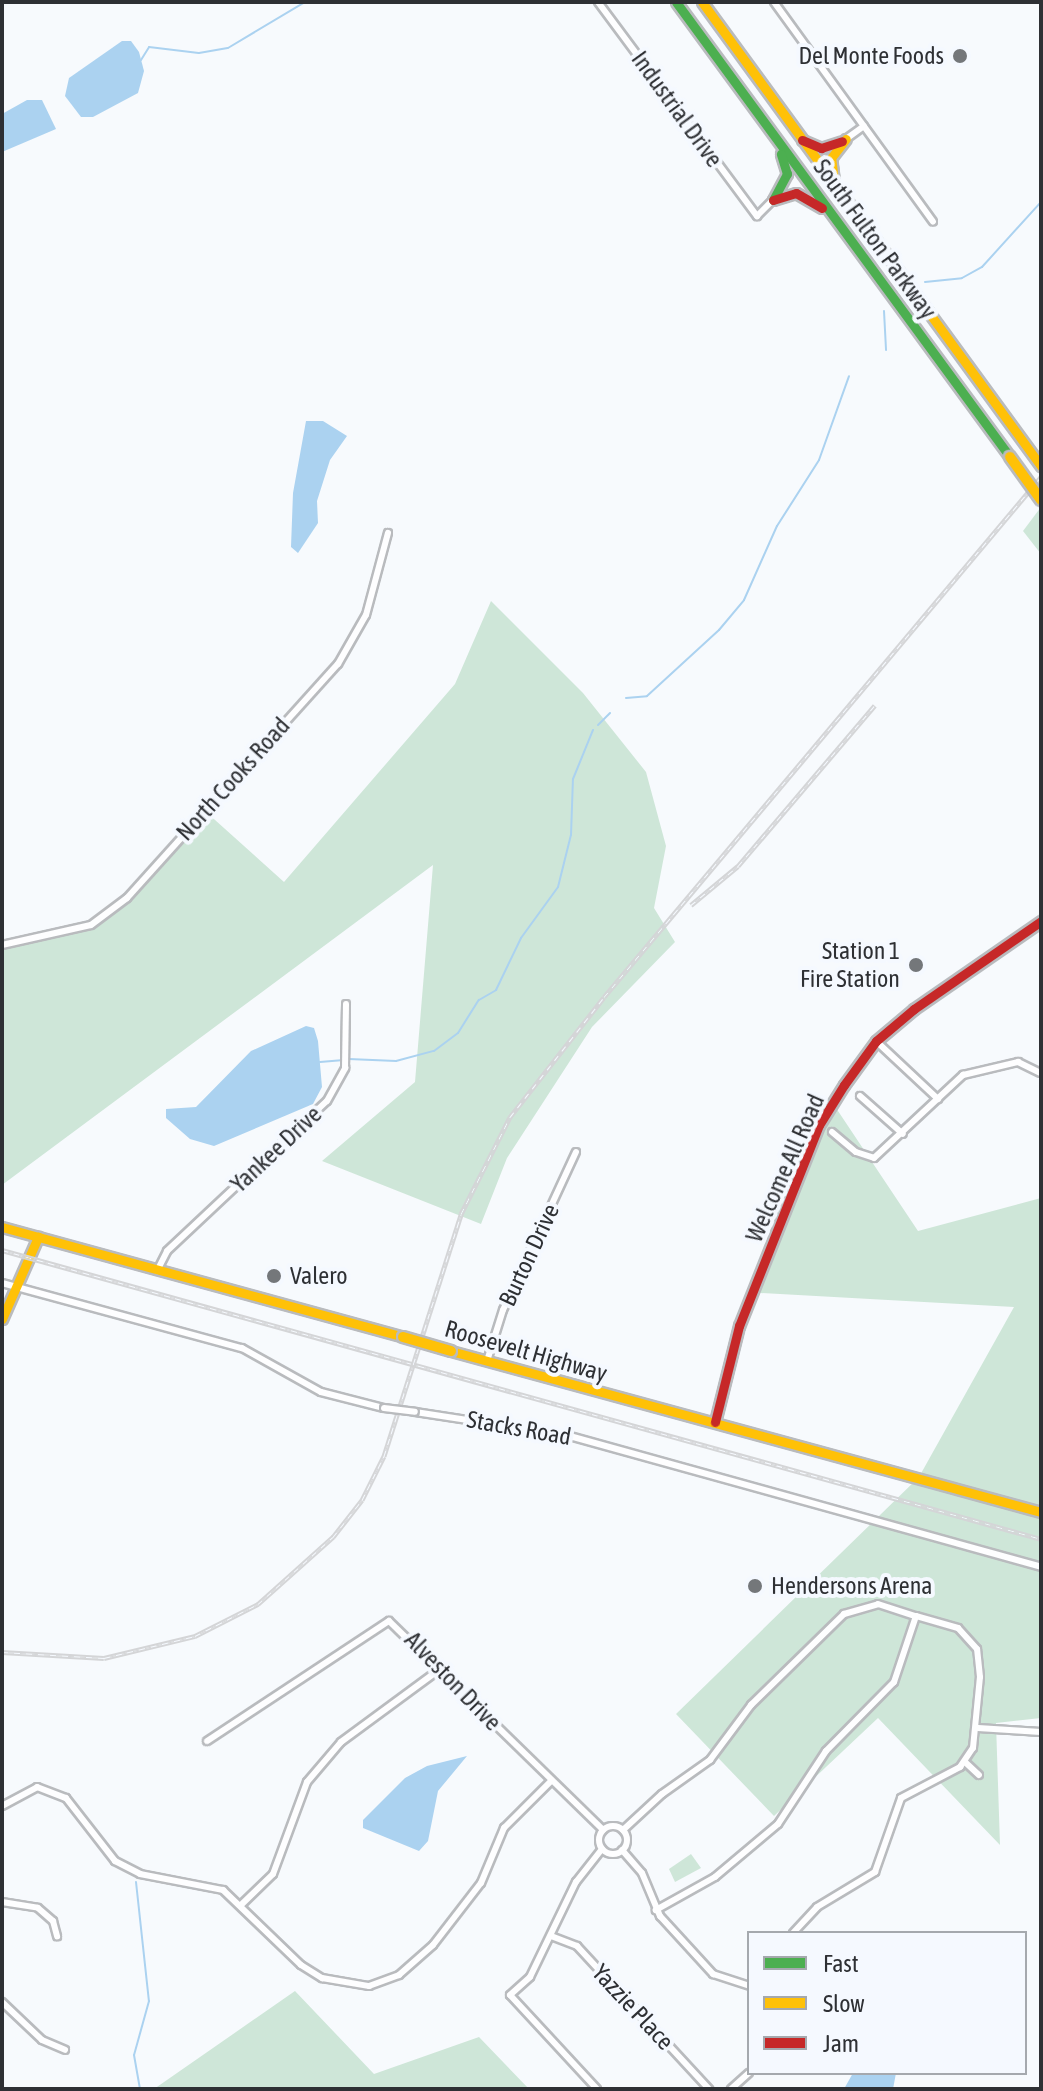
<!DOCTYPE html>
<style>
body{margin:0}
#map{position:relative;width:1043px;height:2091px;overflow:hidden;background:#f7fafd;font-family:"Asap Condensed",sans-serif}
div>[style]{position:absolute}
.green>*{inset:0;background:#cee6d8}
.water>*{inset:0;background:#abd2f0}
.stream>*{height:2px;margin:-1px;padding:0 1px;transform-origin:1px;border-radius:1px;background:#abd2f0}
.roads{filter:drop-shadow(2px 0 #b9bbbe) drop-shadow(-2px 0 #b9bbbe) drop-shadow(0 2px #b9bbbe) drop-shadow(0 -2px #b9bbbe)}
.street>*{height:6px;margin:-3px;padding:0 3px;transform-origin:3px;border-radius:3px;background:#fefeff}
.street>.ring{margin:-3px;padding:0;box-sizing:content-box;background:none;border:6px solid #fefeff;border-radius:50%}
.fast>*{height:9px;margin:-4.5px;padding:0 4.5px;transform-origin:4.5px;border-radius:4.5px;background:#4caf50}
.slow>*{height:9px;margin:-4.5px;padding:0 4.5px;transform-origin:4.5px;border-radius:4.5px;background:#ffc107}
.jam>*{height:9px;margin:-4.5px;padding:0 4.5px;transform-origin:4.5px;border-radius:4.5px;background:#c62828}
.rail>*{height:5px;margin-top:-2.5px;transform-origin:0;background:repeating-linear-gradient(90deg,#f5f9ff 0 6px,#d4d5d7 0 12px);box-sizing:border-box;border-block:2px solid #d4d5d7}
.bridges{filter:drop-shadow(2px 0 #b9bbbe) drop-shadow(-2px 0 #b9bbbe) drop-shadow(0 2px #b9bbbe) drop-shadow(0 -2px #b9bbbe)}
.street-bridge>*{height:6px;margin:-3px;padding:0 3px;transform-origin:3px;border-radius:3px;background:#fefeff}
.slow-bridge>*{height:10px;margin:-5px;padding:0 5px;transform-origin:5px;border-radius:5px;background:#ffc107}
.dots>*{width:22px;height:22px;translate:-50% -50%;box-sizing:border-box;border:4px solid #f5f9ff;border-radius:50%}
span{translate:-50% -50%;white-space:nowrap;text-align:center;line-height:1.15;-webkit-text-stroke:8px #f5f9ff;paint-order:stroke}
.poi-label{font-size:24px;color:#2e3034}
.right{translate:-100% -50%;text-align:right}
.left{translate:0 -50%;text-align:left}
.street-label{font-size:24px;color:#2e3034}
.frame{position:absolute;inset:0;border:4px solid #2e3034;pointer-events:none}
.legend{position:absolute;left:747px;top:1931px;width:280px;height:144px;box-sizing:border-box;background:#f5f9ff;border:2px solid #a5a9ae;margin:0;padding:10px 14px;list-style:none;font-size:24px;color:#2e3034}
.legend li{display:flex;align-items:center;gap:16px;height:40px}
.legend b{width:40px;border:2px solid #a5a9ae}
</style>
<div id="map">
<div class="green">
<i style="clip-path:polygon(1041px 507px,1041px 554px,1023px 531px)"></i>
<i style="clip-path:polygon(491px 601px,583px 693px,646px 772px,666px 846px,654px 908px,675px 942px,592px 1027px,507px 1158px,481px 1224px,322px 1161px,415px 1082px,433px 865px,2px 1185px,2px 947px,111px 915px,205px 811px,284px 882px,455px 684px)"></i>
<i style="clip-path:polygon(836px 1108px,918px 1231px,1041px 1198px,1041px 1718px,996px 1723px,1000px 1845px,878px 1718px,774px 1816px,676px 1714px,919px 1477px,1014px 1307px,760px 1293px,791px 1195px)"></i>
<i style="clip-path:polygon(691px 1854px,701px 1868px,675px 1882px,669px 1869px)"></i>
<i style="clip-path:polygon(295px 1991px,374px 2074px,479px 2037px,529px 2089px,154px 2089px)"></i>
</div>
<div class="water">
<i style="clip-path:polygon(122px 41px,131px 41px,139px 52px,144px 71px,138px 93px,93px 117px,81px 117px,65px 96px,69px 78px)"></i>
<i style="clip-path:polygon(27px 100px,42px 100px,56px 129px,2px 152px,2px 114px)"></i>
<i style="clip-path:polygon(306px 421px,323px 421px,347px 436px,330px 460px,317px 501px,318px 523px,298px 553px,291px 547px,293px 493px)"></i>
<i style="clip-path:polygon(306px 1026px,314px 1028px,318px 1041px,322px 1087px,313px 1104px,214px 1146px,190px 1139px,166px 1118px,166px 1109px,196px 1107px,251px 1051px)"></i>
<i style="clip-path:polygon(467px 1756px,438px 1791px,428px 1841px,419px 1851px,363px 1828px,363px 1820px,405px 1778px,427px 1766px)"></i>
<i style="clip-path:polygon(853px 2073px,896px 2073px,893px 2089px,844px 2089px)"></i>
</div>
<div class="stream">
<i style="left:141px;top:60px;width:15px;rotate:-58deg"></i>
<i style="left:149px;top:47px;width:50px;rotate:6.8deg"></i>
<i style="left:199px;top:53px;width:29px;rotate:-10deg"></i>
<i style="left:228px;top:48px;width:90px;rotate:-30.9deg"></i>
<i style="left:925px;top:282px;width:37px;rotate:-6deg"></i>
<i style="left:962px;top:278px;width:23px;rotate:-29deg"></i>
<i style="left:982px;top:267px;width:88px;rotate:-47.8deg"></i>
<i style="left:884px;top:311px;width:39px;rotate:87deg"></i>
<i style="left:626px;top:698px;width:21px;rotate:-5deg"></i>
<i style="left:647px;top:696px;width:98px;rotate:-42.5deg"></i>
<i style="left:719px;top:630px;width:39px;rotate:-50deg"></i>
<i style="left:744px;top:600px;width:81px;rotate:-66deg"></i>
<i style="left:777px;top:526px;width:78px;rotate:-57.5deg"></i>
<i style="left:819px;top:460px;width:89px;rotate:-70.3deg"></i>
<i style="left:598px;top:725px;width:17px;rotate:-45deg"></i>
<i style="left:349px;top:1059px;width:47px;rotate:2.4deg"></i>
<i style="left:396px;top:1061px;width:39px;rotate:-15deg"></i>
<i style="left:434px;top:1051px;width:30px;rotate:-37deg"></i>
<i style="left:458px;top:1033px;width:39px;rotate:-58deg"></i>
<i style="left:479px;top:1000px;width:20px;rotate:-30deg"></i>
<i style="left:496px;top:990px;width:58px;rotate:-64.3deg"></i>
<i style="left:521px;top:938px;width:63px;rotate:-54deg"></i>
<i style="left:558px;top:887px;width:54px;rotate:-76deg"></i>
<i style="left:571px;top:835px;width:56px;rotate:-88deg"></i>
<i style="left:573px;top:779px;width:53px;rotate:-67.8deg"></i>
<i style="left:320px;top:1062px;width:21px;rotate:-5deg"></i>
<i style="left:136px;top:1882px;width:120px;rotate:83.8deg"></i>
<i style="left:149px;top:2001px;width:56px;rotate:105.5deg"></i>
<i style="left:134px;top:2055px;width:35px;rotate:80deg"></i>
</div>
<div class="roads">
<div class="street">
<i style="left:598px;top:2px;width:267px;rotate:53.4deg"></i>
<i style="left:757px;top:216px;width:23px;rotate:-45deg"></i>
<i style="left:774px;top:2px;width:271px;rotate:54.1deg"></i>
<i style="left:846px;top:139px;width:22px;rotate:-36deg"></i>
<i style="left:2px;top:945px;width:91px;rotate:-12.7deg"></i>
<i style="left:91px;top:925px;width:45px;rotate:-36.9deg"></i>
<i style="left:127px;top:898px;width:315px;rotate:-48deg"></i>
<i style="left:338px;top:664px;width:56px;rotate:-60.3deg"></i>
<i style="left:366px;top:615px;width:85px;rotate:-75deg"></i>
<i style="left:876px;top:1041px;width:85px;rotate:43.1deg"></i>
<i style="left:860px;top:1096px;width:57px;rotate:41.5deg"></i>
<i style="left:832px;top:1132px;width:31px;rotate:40deg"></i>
<i style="left:856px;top:1152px;width:19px;rotate:18deg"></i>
<i style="left:874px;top:1158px;width:122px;rotate:-43deg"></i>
<i style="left:963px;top:1075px;width:57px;rotate:-13.3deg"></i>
<i style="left:1018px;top:1062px;width:25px;rotate:26deg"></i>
<i style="left:157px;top:1271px;width:22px;rotate:-63deg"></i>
<i style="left:167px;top:1251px;width:219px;rotate:-43.2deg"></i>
<i style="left:327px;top:1101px;width:38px;rotate:-61deg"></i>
<i style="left:345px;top:1068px;width:64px;rotate:-89.1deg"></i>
<i style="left:2px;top:1283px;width:249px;rotate:15.2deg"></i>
<i style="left:242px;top:1348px;width:90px;rotate:29.1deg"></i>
<i style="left:321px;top:1392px;width:65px;rotate:14.3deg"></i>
<i style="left:487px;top:1361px;width:53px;rotate:-72.6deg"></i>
<i style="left:503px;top:1310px;width:174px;rotate:-65.2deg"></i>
<i style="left:415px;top:1412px;width:153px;rotate:8.7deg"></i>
<i style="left:566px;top:1435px;width:493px;rotate:15.5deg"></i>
<i style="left:978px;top:1728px;width:63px;rotate:3.6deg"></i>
<i style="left:207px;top:1741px;width:218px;rotate:-33.4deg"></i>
<i style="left:389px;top:1621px;width:299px;rotate:44.3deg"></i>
<i style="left:965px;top:1762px;width:19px;rotate:43deg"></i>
<i style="left:2px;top:1806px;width:40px;rotate:-28deg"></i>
<i style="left:37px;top:1787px;width:31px;rotate:21deg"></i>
<i style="left:66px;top:1798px;width:80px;rotate:52.1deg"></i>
<i style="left:115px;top:1861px;width:28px;rotate:27deg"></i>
<i style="left:140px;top:1874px;width:85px;rotate:10.9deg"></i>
<i style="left:223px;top:1890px;width:108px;rotate:43.9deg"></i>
<i style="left:301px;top:1965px;width:25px;rotate:32deg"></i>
<i style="left:322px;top:1978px;width:48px;rotate:9.7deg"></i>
<i style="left:369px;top:1986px;width:32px;rotate:-20deg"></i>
<i style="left:399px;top:1975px;width:45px;rotate:-41.4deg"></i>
<i style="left:433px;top:1945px;width:78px;rotate:-52.3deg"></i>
<i style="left:481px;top:1883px;width:60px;rotate:-67.3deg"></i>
<i style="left:504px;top:1828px;width:66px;rotate:-45deg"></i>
<i class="ring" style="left:599px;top:1826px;width:22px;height:22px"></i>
<i style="left:623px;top:1830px;width:53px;rotate:-42.7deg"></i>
<i style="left:662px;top:1794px;width:59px;rotate:-35.3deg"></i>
<i style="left:710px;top:1760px;width:69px;rotate:-53.3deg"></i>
<i style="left:751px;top:1705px;width:130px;rotate:-44.4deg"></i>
<i style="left:844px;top:1614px;width:35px;rotate:-16deg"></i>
<i style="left:878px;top:1604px;width:40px;rotate:18deg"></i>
<i style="left:916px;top:1616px;width:70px;rotate:108.4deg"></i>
<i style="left:894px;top:1682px;width:97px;rotate:134.6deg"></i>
<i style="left:826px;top:1751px;width:87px;rotate:123.3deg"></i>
<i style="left:778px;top:1824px;width:82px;rotate:139.9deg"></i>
<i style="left:715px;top:1877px;width:68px;rotate:150.8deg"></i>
<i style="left:622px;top:1850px;width:30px;rotate:49deg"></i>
<i style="left:642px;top:1873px;width:47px;rotate:67.3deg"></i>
<i style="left:660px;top:1916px;width:79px;rotate:47.6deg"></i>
<i style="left:713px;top:1974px;width:38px;rotate:18deg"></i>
<i style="left:2px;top:1902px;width:36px;rotate:9deg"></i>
<i style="left:38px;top:1908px;width:20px;rotate:41deg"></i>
<i style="left:53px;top:1921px;width:16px;rotate:75deg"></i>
<i style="left:242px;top:1904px;width:43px;rotate:-44.1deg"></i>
<i style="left:273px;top:1874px;width:98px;rotate:-69.7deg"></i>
<i style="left:307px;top:1782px;width:52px;rotate:-49.6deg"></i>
<i style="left:341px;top:1742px;width:123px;rotate:-36.4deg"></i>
<i style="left:793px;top:1933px;width:35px;rotate:-47deg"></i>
<i style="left:817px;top:1907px;width:68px;rotate:-31.1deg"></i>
<i style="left:875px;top:1872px;width:78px;rotate:-70.6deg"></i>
<i style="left:901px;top:1798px;width:67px;rotate:-27.7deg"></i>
<i style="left:960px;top:1767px;width:23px;rotate:-56deg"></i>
<i style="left:973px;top:1748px;width:71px;rotate:-84.4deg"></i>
<i style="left:980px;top:1677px;width:28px;rotate:-96deg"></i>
<i style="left:977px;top:1649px;width:28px;rotate:-132deg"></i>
<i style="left:958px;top:1628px;width:44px;rotate:-164.1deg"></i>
<i style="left:551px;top:1936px;width:28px;rotate:21deg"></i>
<i style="left:577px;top:1946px;width:195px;rotate:47.3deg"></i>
<i style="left:2px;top:2002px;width:55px;rotate:43.5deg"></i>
<i style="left:42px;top:2040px;width:25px;rotate:23deg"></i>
<i style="left:597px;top:2089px;width:128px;rotate:-132.8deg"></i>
<i style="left:510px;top:1995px;width:27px;rotate:-42deg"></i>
<i style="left:530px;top:1977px;width:106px;rotate:-64.2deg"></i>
<i style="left:576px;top:1882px;width:42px;rotate:-51.8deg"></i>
<i style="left:731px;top:2089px;width:24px;rotate:-42deg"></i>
</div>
<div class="fast">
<i style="left:676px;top:2px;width:564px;rotate:53.72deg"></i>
<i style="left:773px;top:200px;width:30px;rotate:-62deg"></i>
<i style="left:787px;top:174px;width:21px;rotate:-107deg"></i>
</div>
<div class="slow">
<i style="left:702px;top:2px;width:575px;rotate:53.85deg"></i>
<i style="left:834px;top:181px;width:23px;rotate:-97deg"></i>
<i style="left:831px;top:158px;width:24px;rotate:-52deg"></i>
<i style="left:2px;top:1227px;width:416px;rotate:15.3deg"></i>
<i style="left:2px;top:1319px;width:90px;rotate:-66.3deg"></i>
<i style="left:451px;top:1351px;width:612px;rotate:15.26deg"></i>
</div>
<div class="jam">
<i style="left:802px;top:140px;width:21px;rotate:23deg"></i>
<i style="left:821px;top:148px;width:22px;rotate:-18deg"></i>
<i style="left:773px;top:200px;width:24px;rotate:-17deg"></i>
<i style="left:796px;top:193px;width:30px;rotate:30deg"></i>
<i style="left:715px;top:1422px;width:99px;rotate:-76deg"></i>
<i style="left:739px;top:1326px;width:216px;rotate:-68.3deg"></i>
<i style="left:819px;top:1125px;width:47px;rotate:-58deg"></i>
<i style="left:844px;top:1085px;width:54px;rotate:-54deg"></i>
<i style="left:876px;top:1041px;width:50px;rotate:-40.1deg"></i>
<i style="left:914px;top:1009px;width:155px;rotate:-34.7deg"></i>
</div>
</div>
<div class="rail">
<i style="left:691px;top:905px;width:61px;rotate:-39.7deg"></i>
<i style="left:738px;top:866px;width:211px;rotate:-49.6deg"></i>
<i style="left:2px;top:1250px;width:1078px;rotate:15.54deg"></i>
<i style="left:2px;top:1652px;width:102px;rotate:3.4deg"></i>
<i style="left:104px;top:1658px;width:94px;rotate:-13.6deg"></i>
<i style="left:195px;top:1636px;width:71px;rotate:-26.9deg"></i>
<i style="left:258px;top:1604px;width:101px;rotate:-41.8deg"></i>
<i style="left:333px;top:1537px;width:47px;rotate:-51.9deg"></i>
<i style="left:362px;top:1500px;width:49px;rotate:-63.4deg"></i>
<i style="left:384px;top:1456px;width:254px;rotate:-72.3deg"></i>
<i style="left:461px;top:1214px;width:109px;rotate:-63.2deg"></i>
<i style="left:510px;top:1117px;width:152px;rotate:-51.9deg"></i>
<i style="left:604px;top:997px;width:679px;rotate:-49.96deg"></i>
</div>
<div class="bridges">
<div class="street-bridge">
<i style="left:384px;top:1408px;width:31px;rotate:7deg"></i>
</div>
<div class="slow-bridge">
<i style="left:1010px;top:457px;width:53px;rotate:54.2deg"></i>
<i style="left:403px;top:1337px;width:50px;rotate:16.3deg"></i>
</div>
</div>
<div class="dots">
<i style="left:960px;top:56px;background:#74777a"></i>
<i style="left:916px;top:965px;background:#74777a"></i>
<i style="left:274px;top:1276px;background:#74777a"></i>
<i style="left:755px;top:1586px;background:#74777a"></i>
</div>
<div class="poi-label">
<span class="right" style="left:944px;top:56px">Del Monte Foods</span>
<span class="right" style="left:900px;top:965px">Station 1<br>Fire Station</span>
<span class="left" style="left:290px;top:1276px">Valero</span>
<span class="left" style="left:771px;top:1586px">Hendersons Arena</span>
</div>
<div class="street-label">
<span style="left:677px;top:109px;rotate:54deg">Industrial Drive</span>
<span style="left:875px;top:239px;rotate:54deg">South Fulton Parkway</span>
<span style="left:233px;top:779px;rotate:-48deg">North Cooks Road</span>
<span style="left:276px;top:1149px;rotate:-43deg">Yankee Drive</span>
<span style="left:785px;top:1168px;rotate:-66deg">Welcome All Road</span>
<span style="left:529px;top:1255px;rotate:-65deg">Burton Drive</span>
<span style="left:526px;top:1351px;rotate:16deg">Roosevelt Highway</span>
<span style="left:519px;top:1428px;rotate:10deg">Stacks Road</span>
<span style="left:453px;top:1681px;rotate:46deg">Alveston Drive</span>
<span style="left:633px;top:2007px;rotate:47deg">Yazzie Place</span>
</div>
<div class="frame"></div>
<ul class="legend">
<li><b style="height:10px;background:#4caf50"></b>Fast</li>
<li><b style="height:10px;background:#ffc107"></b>Slow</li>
<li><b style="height:10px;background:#c62828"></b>Jam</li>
</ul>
</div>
